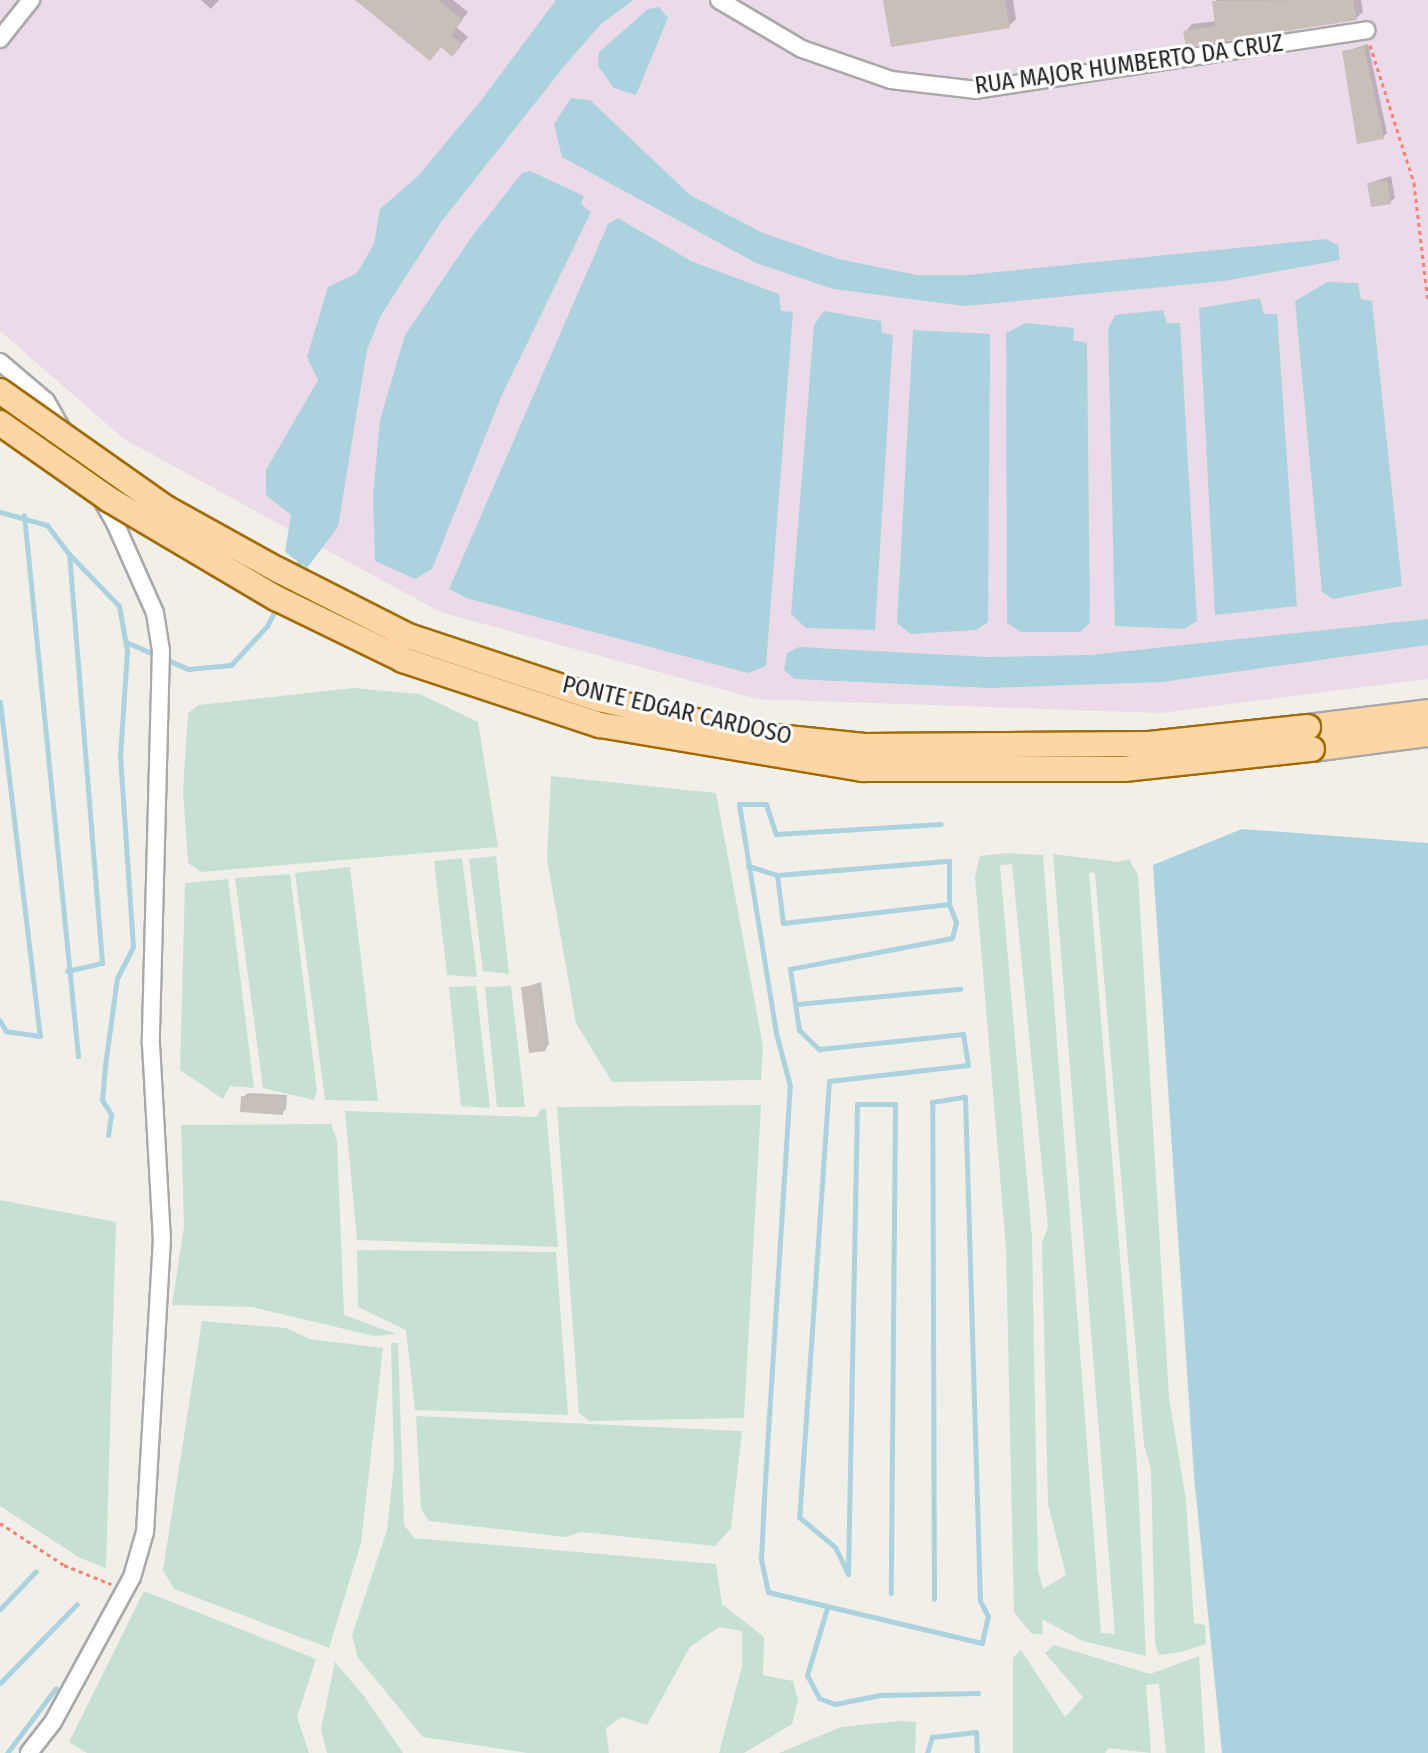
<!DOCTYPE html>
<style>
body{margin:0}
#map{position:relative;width:1428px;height:1753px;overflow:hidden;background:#f2efe9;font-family:"Fira Sans Condensed",sans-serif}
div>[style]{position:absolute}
.industrial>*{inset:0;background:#ebdbe8}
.wetland>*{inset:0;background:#c6e0d4}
.water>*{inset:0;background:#aad3df}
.shadow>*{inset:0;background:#0003}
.stream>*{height:5px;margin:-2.5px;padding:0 2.5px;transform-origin:2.5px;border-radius:2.5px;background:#aad3df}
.building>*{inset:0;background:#c7bfb8}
.path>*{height:3px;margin-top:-1.5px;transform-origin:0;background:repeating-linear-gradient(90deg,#fa8072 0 4px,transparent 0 8px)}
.roads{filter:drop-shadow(2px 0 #a9a9a9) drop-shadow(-2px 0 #a9a9a9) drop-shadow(0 2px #a9a9a9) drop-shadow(0 -2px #a9a9a9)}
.minor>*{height:16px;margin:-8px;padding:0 8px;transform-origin:8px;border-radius:8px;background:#fff}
.primary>*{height:24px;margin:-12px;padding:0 12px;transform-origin:12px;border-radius:12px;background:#fcd6a4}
.bridges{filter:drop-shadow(2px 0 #a06b00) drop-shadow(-2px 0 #a06b00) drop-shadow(0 2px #a06b00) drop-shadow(0 -2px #a06b00)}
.primary-bridge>*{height:24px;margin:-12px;padding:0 12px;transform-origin:12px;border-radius:12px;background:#fcd6a4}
span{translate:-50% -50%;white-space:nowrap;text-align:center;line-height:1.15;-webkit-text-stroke:6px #fff;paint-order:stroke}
.street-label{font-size:24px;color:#222}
</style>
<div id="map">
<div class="industrial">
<i style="clip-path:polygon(0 0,1428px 0,1428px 679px,1161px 713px,757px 699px,440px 612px,124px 439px,0 331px)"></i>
</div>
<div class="wetland">
<i style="clip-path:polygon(353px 688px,420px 694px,478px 722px,498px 847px,201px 872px,188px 863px,183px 791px,188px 713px,199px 705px)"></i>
<i style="clip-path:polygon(551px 776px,716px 793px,763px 1046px,761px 1080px,612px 1082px,576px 1023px,547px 859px)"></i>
<i style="clip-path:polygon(evenodd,1008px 853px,1043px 855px,1101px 1633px,1115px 1634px,1053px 854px,1119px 862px,1129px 859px,1138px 875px,1169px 1398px,1186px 1500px,1194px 1623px,1205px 1625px,1206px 1644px,1181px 1652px,1159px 1655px,1155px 1643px,1151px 1469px,1144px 1445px,1095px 873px,1089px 872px,1138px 1479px,1146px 1656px,1083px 1641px,1042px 1619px,1043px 1634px,1032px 1634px,1014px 1612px,1006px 1248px,975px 877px,980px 856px,1008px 853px,1012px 864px,1048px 1227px,1042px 1243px,1048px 1504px,1066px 1575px,1043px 1589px,1038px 1570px,1032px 1238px,1000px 865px,1012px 864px)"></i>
<i style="clip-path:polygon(496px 856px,509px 974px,483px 971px,469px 859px)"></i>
<i style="clip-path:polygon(462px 858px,477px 977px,447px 975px,434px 861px)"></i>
<i style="clip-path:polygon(350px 867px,378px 1101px,325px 1100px,295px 873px)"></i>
<i style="clip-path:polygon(290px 874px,317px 1091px,314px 1100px,263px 1088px,235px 878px)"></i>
<i style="clip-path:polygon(228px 879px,254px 1088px,230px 1086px,223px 1099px,180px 1070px,185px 883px)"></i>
<i style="clip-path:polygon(476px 986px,476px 987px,490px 1108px,461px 1106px,449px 987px)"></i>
<i style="clip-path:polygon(511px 986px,525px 1107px,497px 1107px,485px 987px)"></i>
<i style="clip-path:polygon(761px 1105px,744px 1418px,589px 1421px,579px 1413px,557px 1107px)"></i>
<i style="clip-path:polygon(541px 1109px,546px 1109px,558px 1247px,357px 1240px,345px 1111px,536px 1117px)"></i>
<i style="clip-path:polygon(331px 1124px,337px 1141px,344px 1315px,396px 1334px,374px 1336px,252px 1307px,172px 1305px,184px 1227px,181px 1125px)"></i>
<i style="clip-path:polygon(0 1200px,116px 1222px,106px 1568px,80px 1558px,0 1506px)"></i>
<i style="clip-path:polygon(357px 1250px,556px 1252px,568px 1415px,415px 1410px,406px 1330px,358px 1307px)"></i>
<i style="clip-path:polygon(202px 1321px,286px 1328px,310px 1339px,383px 1348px,361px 1543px,329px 1648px,174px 1589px,163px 1570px)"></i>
<i style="clip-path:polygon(391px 1343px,398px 1343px,404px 1525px,414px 1538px,716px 1564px,722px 1604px,764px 1637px,763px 1675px,793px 1681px,798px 1701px,792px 1724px,744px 1753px,719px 1753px,742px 1666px,742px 1631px,719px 1627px,690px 1647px,647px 1725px,622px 1717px,606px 1728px,609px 1753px,528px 1753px,423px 1737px,358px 1658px,352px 1635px,387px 1530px,394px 1464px)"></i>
<i style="clip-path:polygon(416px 1416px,742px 1431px,731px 1528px,715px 1546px,581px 1532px,565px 1537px,429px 1521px,421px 1509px)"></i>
<i style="clip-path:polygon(144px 1591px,316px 1659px,297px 1717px,309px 1753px,87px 1753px,69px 1742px)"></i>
<i style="clip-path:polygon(1054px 1645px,1150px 1674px,1199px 1656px,1205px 1753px,1166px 1753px,1159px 1684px,1146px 1685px,1151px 1753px,1109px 1748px,1105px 1753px,1013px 1753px,1013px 1658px,1021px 1650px,1065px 1717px,1083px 1697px,1045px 1653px)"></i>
<i style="clip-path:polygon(335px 1662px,364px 1696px,403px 1753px,327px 1753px,321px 1729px)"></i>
<i style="clip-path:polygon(899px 1721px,916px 1722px,915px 1753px,779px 1753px,841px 1727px)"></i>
</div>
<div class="water">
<i style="clip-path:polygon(556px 0,633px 0,601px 24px,566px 64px,441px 222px,381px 315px,367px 350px,338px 527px,307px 568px,285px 552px,291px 515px,266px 495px,266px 470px,318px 380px,307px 357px,328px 287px,357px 273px,374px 244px,380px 209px,417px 177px,479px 103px)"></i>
<i style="clip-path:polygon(659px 7px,668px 18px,636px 95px,614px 88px,598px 66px,599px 52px,648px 9px)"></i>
<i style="clip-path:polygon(571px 98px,590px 100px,690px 195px,763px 233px,838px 259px,917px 275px,967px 275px,1326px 239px,1338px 245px,1340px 260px,1224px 281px,965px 306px,833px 289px,756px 263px,562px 157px,554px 124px)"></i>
<i style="clip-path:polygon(530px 171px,584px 196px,581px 204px,591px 212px,501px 397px,432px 569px,415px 579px,375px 561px,373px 495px,380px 420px,405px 335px,473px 235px,522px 173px)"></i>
<i style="clip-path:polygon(618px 218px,691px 261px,779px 294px,781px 311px,793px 312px,766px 666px,748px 673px,466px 598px,449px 589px,608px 224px)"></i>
<i style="clip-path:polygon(1327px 282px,1358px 283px,1361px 299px,1372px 301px,1402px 586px,1333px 599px,1322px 592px,1295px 301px)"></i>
<i style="clip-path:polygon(1260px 298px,1264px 314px,1277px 314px,1297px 606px,1215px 615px,1199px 308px)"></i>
<i style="clip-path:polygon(1163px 310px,1167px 323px,1180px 323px,1197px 621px,1184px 629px,1115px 626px,1108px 329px,1115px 315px)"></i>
<i style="clip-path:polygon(824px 311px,881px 321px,882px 333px,893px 335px,875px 630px,806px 628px,791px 614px,814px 325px)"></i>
<i style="clip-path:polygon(1026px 323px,1074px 328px,1073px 340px,1087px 343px,1090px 623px,1080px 632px,1021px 632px,1007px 623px,1006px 333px)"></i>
<i style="clip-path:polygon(913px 330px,990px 334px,988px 622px,976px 630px,911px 634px,897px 623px)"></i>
<i style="clip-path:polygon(1428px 619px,1428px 645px,1162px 682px,990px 688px,795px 679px,784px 670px,787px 653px,799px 647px,988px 657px,1090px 655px)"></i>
<i style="clip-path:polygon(1242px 829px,1428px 843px,1428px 1753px,1222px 1753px,1194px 1476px,1153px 865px)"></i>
</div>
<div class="shadow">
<i style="clip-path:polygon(201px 0,219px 0,211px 9px)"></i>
<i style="clip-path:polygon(358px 0,453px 0,468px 12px,456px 27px,468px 37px,459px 47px,441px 45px)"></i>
<i style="clip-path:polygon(885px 0,1013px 0,1016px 19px,1009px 26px)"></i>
<i style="clip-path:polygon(1216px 0,1361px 0,1363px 12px,1356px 18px,1186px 31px,1192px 24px,1217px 21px)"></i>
<i style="clip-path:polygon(1368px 44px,1387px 133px,1383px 137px,1344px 52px)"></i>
<i style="clip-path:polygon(1391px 176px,1395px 198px,1390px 202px,1369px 183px)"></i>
<i style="clip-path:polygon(541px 982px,549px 1044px,545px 1049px,523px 988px)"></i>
<i style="clip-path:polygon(248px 1093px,287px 1095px,286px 1109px,282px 1113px,243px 1097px)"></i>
</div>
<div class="stream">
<i style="left:0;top:512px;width:49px;rotate:15.5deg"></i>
<i style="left:47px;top:525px;width:36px;rotate:53deg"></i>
<i style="left:24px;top:515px;width:544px;rotate:84.3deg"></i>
<i style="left:294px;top:572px;width:11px;rotate:-63deg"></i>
<i style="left:126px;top:642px;width:68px;rotate:23.5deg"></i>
<i style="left:188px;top:669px;width:43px;rotate:-5.3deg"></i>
<i style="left:231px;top:665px;width:53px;rotate:-47.3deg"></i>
<i style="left:267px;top:626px;width:22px;rotate:-63deg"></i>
<i style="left:0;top:702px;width:336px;rotate:83.2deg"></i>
<i style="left:40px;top:1036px;width:34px;rotate:-172deg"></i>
<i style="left:6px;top:1031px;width:12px;rotate:-121deg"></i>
<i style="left:748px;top:866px;width:30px;rotate:17deg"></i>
<i style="left:777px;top:875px;width:173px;rotate:-4.7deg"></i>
<i style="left:949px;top:861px;width:43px;rotate:90deg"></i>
<i style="left:777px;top:875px;width:48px;rotate:82.9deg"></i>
<i style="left:783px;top:923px;width:167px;rotate:-6.5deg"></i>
<i style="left:949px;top:904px;width:19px;rotate:69deg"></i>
<i style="left:956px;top:922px;width:16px;rotate:104deg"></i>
<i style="left:952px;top:938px;width:165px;rotate:169.2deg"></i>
<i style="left:790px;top:969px;width:62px;rotate:81.6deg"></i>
<i style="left:799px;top:1030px;width:28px;rotate:44deg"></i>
<i style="left:819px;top:1049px;width:145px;rotate:-5.9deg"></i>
<i style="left:963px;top:1034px;width:31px;rotate:81deg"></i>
<i style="left:968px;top:1065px;width:140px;rotate:173.4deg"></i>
<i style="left:829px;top:1081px;width:437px;rotate:93.9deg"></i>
<i style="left:799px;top:1517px;width:47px;rotate:39.8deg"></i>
<i style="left:835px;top:1547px;width:30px;rotate:64deg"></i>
<i style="left:848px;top:1574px;width:470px;rotate:-88.9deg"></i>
<i style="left:857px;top:1104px;width:38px"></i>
<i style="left:895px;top:1104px;width:489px;rotate:90.5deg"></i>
<i style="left:67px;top:971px;width:36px;rotate:-13deg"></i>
<i style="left:102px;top:963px;width:410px;rotate:-94.6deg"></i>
<i style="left:69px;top:554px;width:72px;rotate:46.1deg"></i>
<i style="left:119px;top:606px;width:46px;rotate:79.9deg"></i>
<i style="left:127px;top:651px;width:105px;rotate:93.8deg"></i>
<i style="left:120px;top:756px;width:191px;rotate:86.1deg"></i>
<i style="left:133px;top:947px;width:35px;rotate:117deg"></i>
<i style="left:117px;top:978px;width:89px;rotate:97.8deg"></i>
<i style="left:105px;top:1066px;width:34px;rotate:95deg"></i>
<i style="left:102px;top:1100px;width:17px;rotate:57deg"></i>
<i style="left:111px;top:1114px;width:21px;rotate:98deg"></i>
<i style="left:797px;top:1004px;width:164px;rotate:-5.3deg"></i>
<i style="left:934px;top:1599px;width:497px;rotate:-90.2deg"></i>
<i style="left:932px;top:1102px;width:33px;rotate:-9deg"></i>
<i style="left:965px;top:1097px;width:504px;rotate:88.3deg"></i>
<i style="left:980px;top:1601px;width:17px;rotate:62deg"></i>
<i style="left:988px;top:1616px;width:28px;rotate:103deg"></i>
<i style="left:982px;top:1643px;width:220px;rotate:-166.6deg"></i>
<i style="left:768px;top:1592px;width:35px;rotate:-102deg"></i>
<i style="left:761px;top:1558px;width:78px;rotate:-87.1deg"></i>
<i style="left:765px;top:1480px;width:395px;rotate:-86.4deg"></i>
<i style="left:790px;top:1086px;width:55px;rotate:-104.8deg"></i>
<i style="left:776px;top:1033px;width:232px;rotate:-99.2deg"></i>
<i style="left:739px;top:804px;width:27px"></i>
<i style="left:766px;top:804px;width:32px;rotate:72deg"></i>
<i style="left:776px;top:834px;width:165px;rotate:-3.5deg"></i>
<i style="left:827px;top:1608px;width:70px;rotate:106.6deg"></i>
<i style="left:807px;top:1675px;width:26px;rotate:62deg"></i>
<i style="left:819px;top:1698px;width:17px;rotate:21deg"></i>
<i style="left:835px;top:1704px;width:46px;rotate:-11.3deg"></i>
<i style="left:880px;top:1695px;width:98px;rotate:-1.2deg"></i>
<i style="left:0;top:1609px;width:52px;rotate:-46.5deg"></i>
<i style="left:0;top:1683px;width:110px;rotate:-45.7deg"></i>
<i style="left:7px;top:1753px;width:81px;rotate:-53deg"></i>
<i style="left:927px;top:1753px;width:17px;rotate:-73deg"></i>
<i style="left:932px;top:1737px;width:44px;rotate:-6.5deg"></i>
<i style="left:976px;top:1732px;width:21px;rotate:87deg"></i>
</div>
<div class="building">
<i style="clip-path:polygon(355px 0,438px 0,463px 20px,451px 35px,462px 45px,452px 57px,441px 47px,430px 61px)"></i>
<i style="clip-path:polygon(883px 0,1005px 0,1010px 28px,891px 47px)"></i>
<i style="clip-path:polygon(1353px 0,1357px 20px,1186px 47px,1183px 31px,1215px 26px,1212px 1px)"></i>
<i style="clip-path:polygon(1364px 47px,1384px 139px,1357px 144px,1342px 51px)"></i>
<i style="clip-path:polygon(1387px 180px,1391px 204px,1371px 207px,1367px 183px)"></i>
<i style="clip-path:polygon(537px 985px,546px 1051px,529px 1053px,521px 987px)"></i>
<i style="clip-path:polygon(241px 1096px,284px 1099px,283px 1115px,240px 1112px)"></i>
</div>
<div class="path">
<i style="left:1370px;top:45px;width:145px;rotate:72.3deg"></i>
<i style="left:1414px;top:183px;width:120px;rotate:83.3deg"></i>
<i style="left:0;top:1523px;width:77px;rotate:33.3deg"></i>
<i style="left:64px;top:1565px;width:51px;rotate:22deg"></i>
</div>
<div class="roads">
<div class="minor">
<i style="left:719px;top:0;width:96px;rotate:30.6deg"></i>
<i style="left:802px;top:49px;width:94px;rotate:19.2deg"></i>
<i style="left:891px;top:80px;width:86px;rotate:6.7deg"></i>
<i style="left:976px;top:90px;width:395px;rotate:-8.7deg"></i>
<i style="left:0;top:39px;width:50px;rotate:-51.5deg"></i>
<i style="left:0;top:362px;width:60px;rotate:40.3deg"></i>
<i style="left:46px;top:401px;width:140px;rotate:60.5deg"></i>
<i style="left:115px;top:523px;width:98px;rotate:66deg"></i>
<i style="left:155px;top:613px;width:37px;rotate:81deg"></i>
<i style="left:161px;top:650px;width:394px;rotate:91.5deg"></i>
<i style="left:151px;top:1044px;width:194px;rotate:86.8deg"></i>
<i style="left:162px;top:1238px;width:294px;rotate:93.3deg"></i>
<i style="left:145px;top:1532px;width:47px;rotate:106.1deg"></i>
<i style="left:132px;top:1577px;width:165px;rotate:118.6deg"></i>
<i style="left:53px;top:1722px;width:39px;rotate:128deg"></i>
</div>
<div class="primary">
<i style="left:1308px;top:727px;width:121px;rotate:-7.1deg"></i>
<i style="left:1312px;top:749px;width:117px;rotate:-7.4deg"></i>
</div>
</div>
<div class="bridges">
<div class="primary-bridge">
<i style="left:0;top:391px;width:203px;rotate:35.2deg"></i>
<i style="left:166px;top:508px;width:128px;rotate:29deg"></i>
<i style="left:278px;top:570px;width:146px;rotate:26.9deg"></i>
<i style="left:408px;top:636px;width:201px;rotate:18.3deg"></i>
<i style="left:599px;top:699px;width:163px;rotate:12.8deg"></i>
<i style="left:758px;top:735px;width:107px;rotate:5.9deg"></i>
<i style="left:864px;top:746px;width:285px;rotate:-0.4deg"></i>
<i style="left:1149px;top:744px;width:160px;rotate:-6.1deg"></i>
<i style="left:0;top:423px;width:134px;rotate:35deg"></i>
<i style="left:110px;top:500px;width:193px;rotate:30.6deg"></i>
<i style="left:276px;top:598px;width:141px;rotate:26deg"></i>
<i style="left:403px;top:660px;width:207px;rotate:18.3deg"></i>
<i style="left:600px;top:725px;width:266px;rotate:9.5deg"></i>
<i style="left:862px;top:769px;width:262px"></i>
<i style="left:1124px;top:769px;width:189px;rotate:-6.1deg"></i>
</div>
</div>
<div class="street-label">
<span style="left:1129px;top:65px;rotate:-8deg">RUA MAJOR HUMBERTO DA CRUZ</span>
<span style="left:677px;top:711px;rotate:13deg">PONTE EDGAR CARDOSO</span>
</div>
</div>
